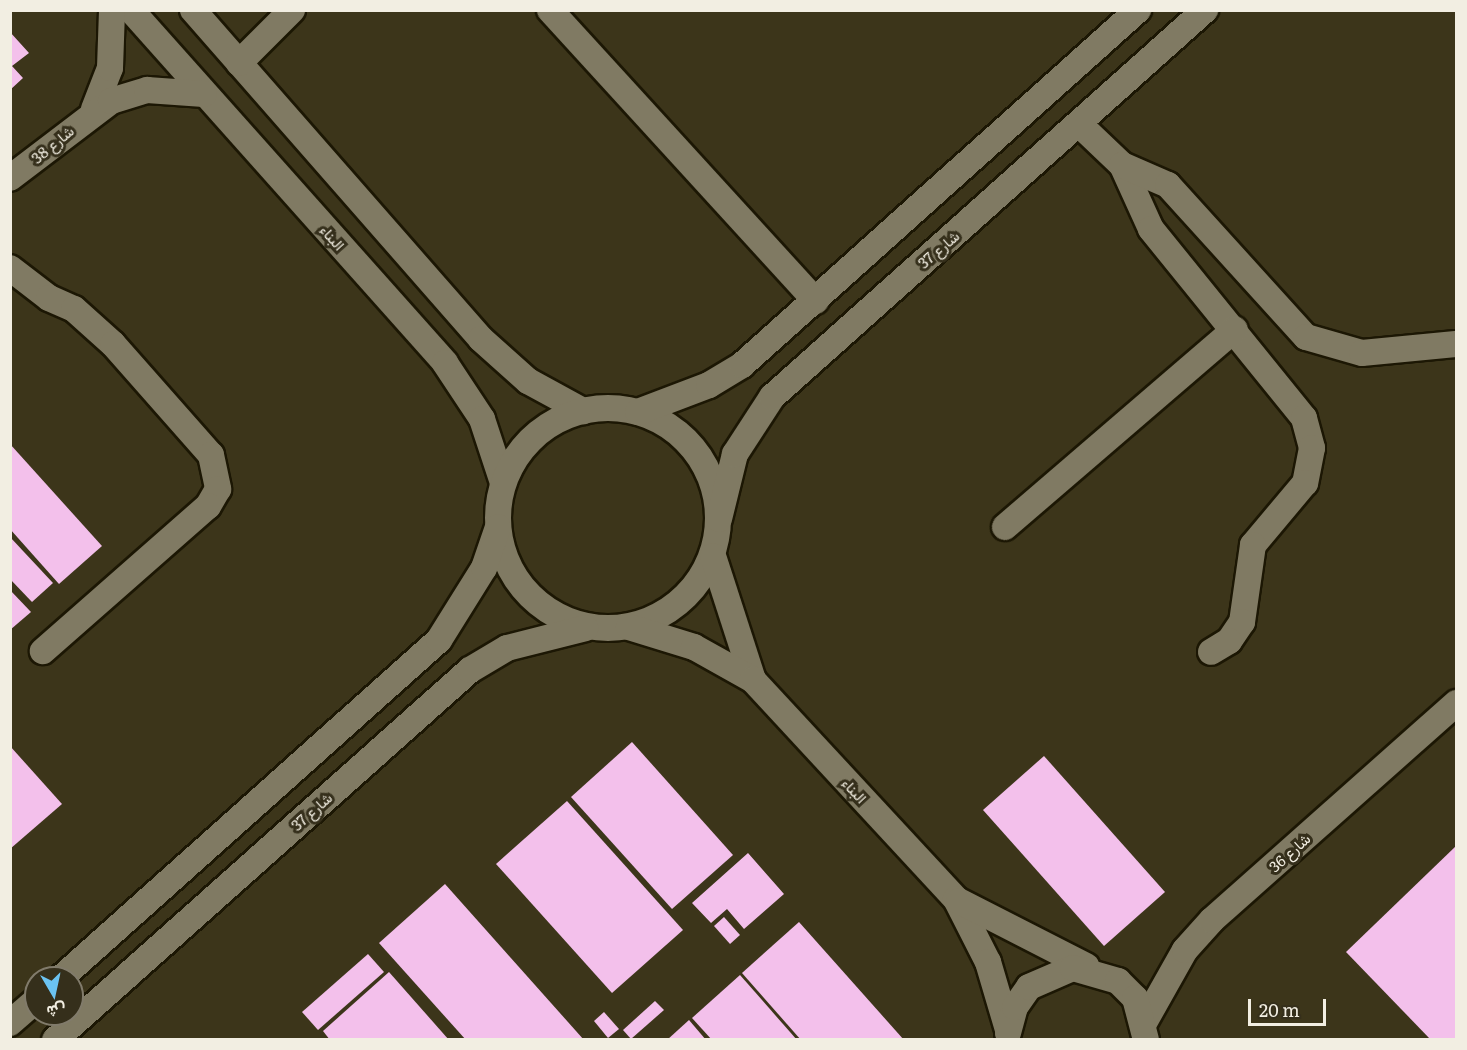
<!DOCTYPE html>
<meta charset="utf-8">
<style>
body{margin:0}
#map{position:relative;width:1467px;height:1050px;overflow:hidden;background:#352f1b;font-family:Literata,Vazirmatn,serif}
div>[style]{position:absolute}
.built>*{inset:0;background:#3c351a}
.building>*{inset:0;background:#f3c0eb}
.roads{filter:drop-shadow(2px 0 #1c1704) drop-shadow(-2px 0 #1c1704) drop-shadow(0 2px #1c1704) drop-shadow(0 -2px #1c1704)}
.minor>*{height:26px;margin:-13px;padding:0 13px;transform-origin:13px;border-radius:13px;background:#807a63}
.minor>.ring{margin:-13px;padding:0;box-sizing:content-box;background:none;border:26px solid #807a63;border-radius:50%}
span{translate:-50% -50%;white-space:nowrap;text-align:center;line-height:1.15;-webkit-text-stroke:6px #352f1b;paint-order:stroke}
.street-label{font-size:15px;color:#f2eee2}
.frame{position:absolute;inset:0;border:12px solid #f2eee2;pointer-events:none}
.north{position:absolute;left:24px;top:966px;width:60px;height:60px;box-sizing:border-box;background:#352f1b;border:2px solid #817b6b;border-radius:50%;rotate:171deg;font-size:16px;font-weight:700;line-height:24px;text-align:center;color:#f2eee2}
.north::after{content:'';display:block;margin:auto;width:21px;height:27px;background:#6bc3f2;clip-path:polygon(50% 0,100% 100%,50% 72%,0 100%)}
.scale{position:absolute;left:1248px;top:999px;width:78px;height:27px;box-sizing:border-box;border:3px solid #f2eee2;border-top:0;padding-left:8px;font-size:18px;line-height:21px;white-space:nowrap;color:#f2eee2;-webkit-text-stroke:4px #352f1b;paint-order:stroke}
</style>
<div id="map">
<div class="built">
<i style="clip-path:polygon(evenodd,10px 11px,1456px 11px,1456px 1039px,11px 1039px,10px 11px,36px 978px,72px 978px,72px 1014px,36px 1014px,36px 978px)"></i>
</div>
<div class="building">
<i style="clip-path:polygon(10px 32px,29px 53px,12px 66px,23px 78px,10px 90px)"></i>
<i style="clip-path:polygon(10px 444px,102px 546px,59px 584px,10px 529px)"></i>
<i style="clip-path:polygon(10px 537px,53px 583px,32px 602px,10px 579px)"></i>
<i style="clip-path:polygon(10px 590px,31px 612px,10px 630px)"></i>
<i style="clip-path:polygon(632px 742px,733px 855px,672px 909px,571px 797px)"></i>
<i style="clip-path:polygon(10px 746px,62px 804px,10px 849px)"></i>
<i style="clip-path:polygon(1044px 756px,1165px 892px,1104px 946px,983px 810px)"></i>
<i style="clip-path:polygon(567px 801px,683px 930px,612px 993px,496px 864px)"></i>
<i style="clip-path:polygon(1456px 846px,1456px 1040px,1431px 1040px,1346px 952px)"></i>
<i style="clip-path:polygon(748px 853px,784px 894px,744px 929px,727px 909px,711px 923px,692px 903px)"></i>
<i style="clip-path:polygon(445px 884px,584px 1040px,466px 1040px,379px 943px)"></i>
<i style="clip-path:polygon(724px 917px,740px 935px,730px 944px,714px 926px)"></i>
<i style="clip-path:polygon(799px 922px,904px 1040px,801px 1040px,742px 973px)"></i>
<i style="clip-path:polygon(368px 954px,384px 972px,318px 1030px,302px 1012px)"></i>
<i style="clip-path:polygon(389px 972px,449px 1040px,330px 1040px,323px 1031px)"></i>
<i style="clip-path:polygon(740px 975px,797px 1040px,712px 1040px,692px 1018px)"></i>
<i style="clip-path:polygon(655px 1001px,664px 1010px,631px 1039px,623px 1030px)"></i>
<i style="clip-path:polygon(604px 1012px,619px 1029px,608px 1038px,594px 1021px)"></i>
<i style="clip-path:polygon(689px 1020px,706px 1040px,667px 1040px)"></i>
</div>
<div class="roads">
<div class="minor">
<i style="left:131px;top:10px;width:472px;rotate:48.3deg"></i>
<i style="left:445px;top:363px;width:67px;rotate:56.5deg"></i>
<i style="left:482px;top:419px;width:67px;rotate:71.8deg"></i>
<i style="left:193px;top:10px;width:437px;rotate:48.8deg"></i>
<i style="left:481px;top:339px;width:63px;rotate:41.8deg"></i>
<i style="left:528px;top:381px;width:63px;rotate:28.6deg"></i>
<i style="left:550px;top:10px;width:394px;rotate:47.6deg"></i>
<i style="left:239px;top:63px;width:75px;rotate:-45deg"></i>
<i style="left:94px;top:109px;width:44px;rotate:-68.7deg"></i>
<i style="left:110px;top:68px;width:58px;rotate:-88deg"></i>
<i style="left:1080px;top:125px;width:58px;rotate:43.6deg"></i>
<i style="left:1122px;top:165px;width:70px;rotate:65.6deg"></i>
<i style="left:1151px;top:229px;width:243px;rotate:51deg"></i>
<i style="left:1304px;top:418px;width:31px;rotate:75deg"></i>
<i style="left:1312px;top:448px;width:36px;rotate:101deg"></i>
<i style="left:1305px;top:483px;width:81px;rotate:130deg"></i>
<i style="left:1253px;top:545px;width:78px;rotate:98.1deg"></i>
<i style="left:1242px;top:622px;width:23px;rotate:124deg"></i>
<i style="left:1229px;top:641px;width:21px;rotate:149deg"></i>
<i style="left:1122px;top:165px;width:50px;rotate:23.5deg"></i>
<i style="left:1168px;top:185px;width:205px;rotate:47.8deg"></i>
<i style="left:1306px;top:337px;width:58px;rotate:15.9deg"></i>
<i style="left:1362px;top:353px;width:94px;rotate:-5.5deg"></i>
<i style="left:10px;top:178px;width:127px;rotate:-37.3deg"></i>
<i style="left:111px;top:101px;width:38px;rotate:-17deg"></i>
<i style="left:147px;top:90px;width:57px;rotate:4deg"></i>
<i style="left:10px;top:268px;width:49px;rotate:37.6deg"></i>
<i style="left:49px;top:298px;width:27px;rotate:24deg"></i>
<i style="left:74px;top:309px;width:52px;rotate:41.9deg"></i>
<i style="left:113px;top:344px;width:148px;rotate:48.6deg"></i>
<i style="left:211px;top:455px;width:35px;rotate:78deg"></i>
<i style="left:218px;top:489px;width:20px;rotate:120deg"></i>
<i style="left:208px;top:506px;width:220px;rotate:138.7deg"></i>
<i class="ring" style="left:498px;top:408px;width:194px;height:194px"></i>
<i style="left:638px;top:412px;width:76px;rotate:-20.8deg"></i>
<i style="left:709px;top:385px;width:39px;rotate:-31deg"></i>
<i style="left:742px;top:365px;width:532px;rotate:-41.88deg"></i>
<i style="left:719px;top:519px;width:67px;rotate:-76.2deg"></i>
<i style="left:735px;top:454px;width:68px;rotate:-57deg"></i>
<i style="left:772px;top:397px;width:581px;rotate:-41.79deg"></i>
<i style="left:1005px;top:527px;width:303px;rotate:-40.7deg"></i>
<i style="left:713px;top:556px;width:130px;rotate:72.1deg"></i>
<i style="left:629px;top:627px;width:68px;rotate:17.1deg"></i>
<i style="left:694px;top:647px;width:68px;rotate:29.2deg"></i>
<i style="left:753px;top:680px;width:299px;rotate:47.2deg"></i>
<i style="left:956px;top:899px;width:71px;rotate:63.1deg"></i>
<i style="left:988px;top:962px;width:71px;rotate:73.6deg"></i>
<i style="left:959px;top:901px;width:143px;rotate:27.1deg"></i>
<i style="left:61px;top:978px;width:507px;rotate:-41.8deg"></i>
<i style="left:439px;top:640px;width:85px;rotate:-58deg"></i>
<i style="left:484px;top:568px;width:43px;rotate:-71.1deg"></i>
<i style="left:1145px;top:1021px;width:81px;rotate:-60.6deg"></i>
<i style="left:1185px;top:950px;width:40px;rotate:-48deg"></i>
<i style="left:1212px;top:920px;width:327px;rotate:-41.6deg"></i>
<i style="left:10px;top:1023px;width:35px;rotate:-41deg"></i>
<i style="left:1008px;top:1033px;width:27px;rotate:-75deg"></i>
<i style="left:1015px;top:1007px;width:24px;rotate:-55deg"></i>
<i style="left:1029px;top:987px;width:48px;rotate:-23.4deg"></i>
<i style="left:1073px;top:968px;width:47px;rotate:16.1deg"></i>
<i style="left:1118px;top:981px;width:24px;rotate:45deg"></i>
<i style="left:1135px;top:998px;width:43px;rotate:75.3deg"></i>
<i style="left:55px;top:1040px;width:556px;rotate:-41.72deg"></i>
<i style="left:470px;top:670px;width:43px;rotate:-30.7deg"></i>
<i style="left:507px;top:648px;width:81px;rotate:-14.2deg"></i>
</div>
</div>
<div class="street-label">
<span style="left:52px;top:144px;rotate:-40deg">شارع 38</span>
<span style="left:333px;top:237px;rotate:48deg">البناء</span>
<span style="left:938px;top:249px;rotate:-41deg">شارع 37</span>
<span style="left:855px;top:790px;rotate:47deg">البناء</span>
<span style="left:311px;top:811px;rotate:-42deg">شارع 37</span>
<span style="left:1289px;top:852px;rotate:-42deg">شارع 36</span>
</div>
<div class="frame"></div>
<div class="north">ش</div>
<div class="scale">20 m</div>
</div>
